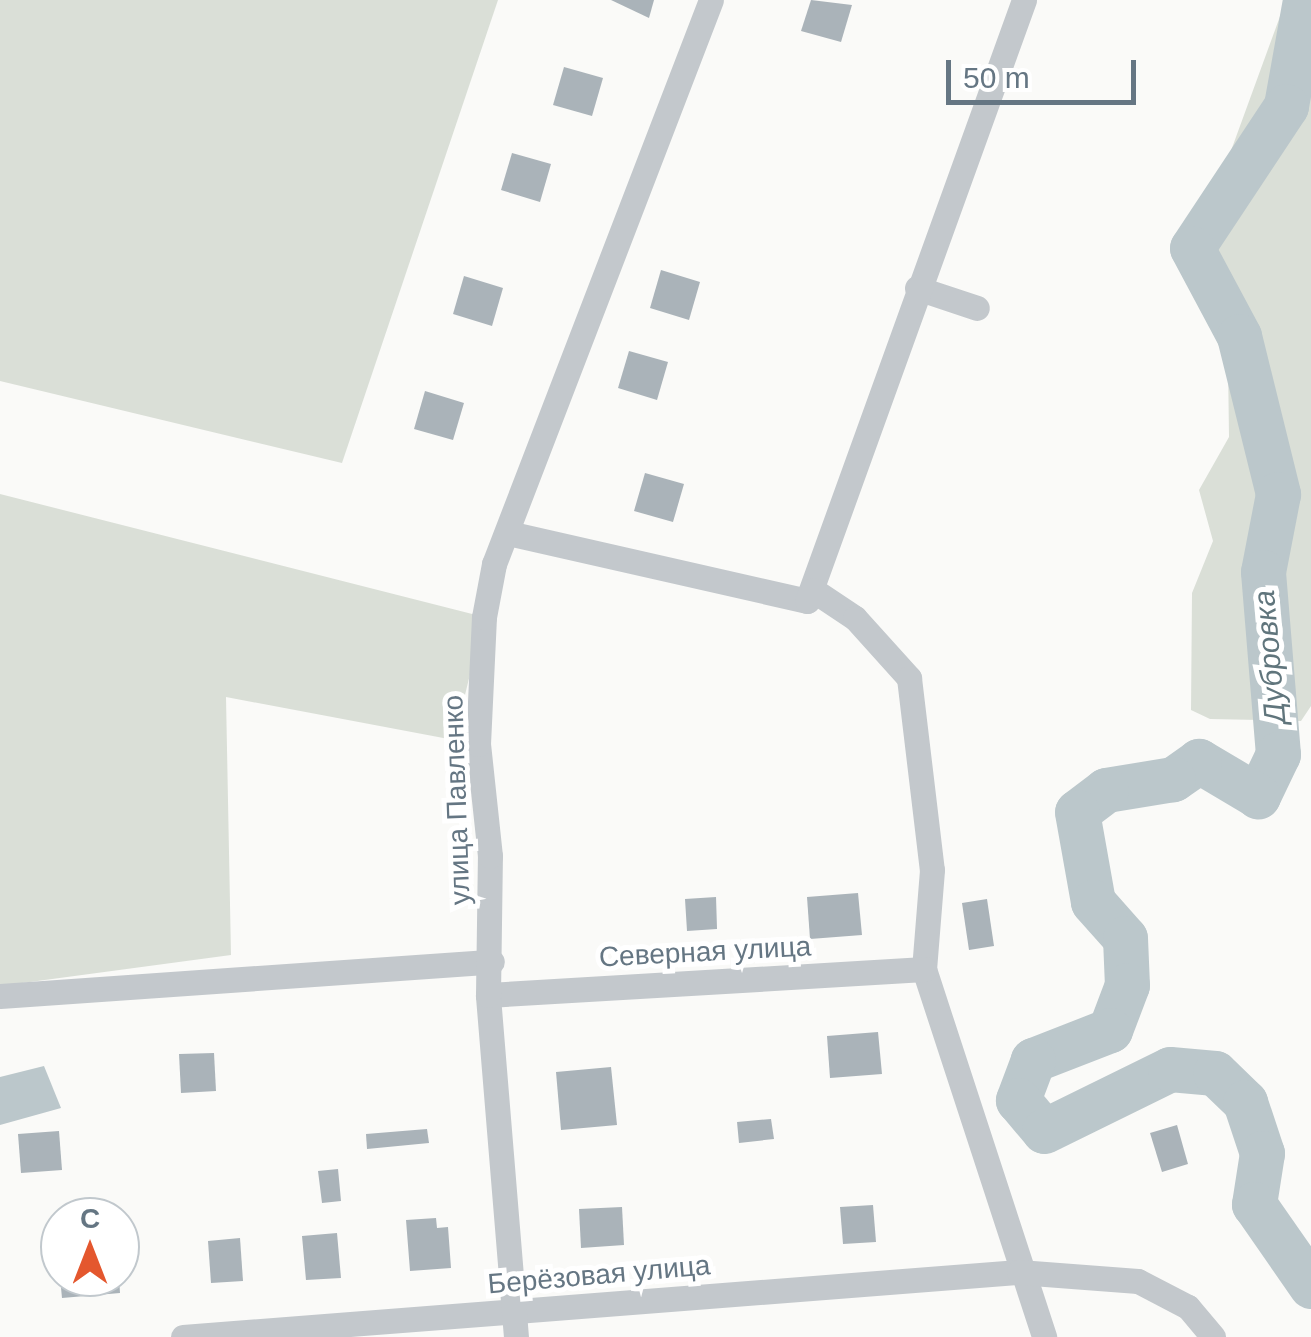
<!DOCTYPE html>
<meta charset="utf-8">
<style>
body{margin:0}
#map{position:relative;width:1311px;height:1337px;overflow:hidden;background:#fafaf8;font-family:Helvetica,sans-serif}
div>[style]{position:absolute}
.green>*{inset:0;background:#dadfd7}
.water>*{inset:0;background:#bbc7cb}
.river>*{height:45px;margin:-22.5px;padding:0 22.5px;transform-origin:22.5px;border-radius:22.5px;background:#bbc7cb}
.building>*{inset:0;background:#aab3b9}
.minor>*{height:25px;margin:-12.5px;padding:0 12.5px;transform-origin:12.5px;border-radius:12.5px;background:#c3c8cc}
span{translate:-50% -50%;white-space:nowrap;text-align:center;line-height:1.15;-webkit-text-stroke:10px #fff;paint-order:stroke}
.street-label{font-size:28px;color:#657683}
.water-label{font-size:30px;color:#60757c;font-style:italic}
.north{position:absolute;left:40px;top:1197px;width:100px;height:100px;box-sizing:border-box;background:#fff;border:2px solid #c1c8cd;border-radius:50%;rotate:0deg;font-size:28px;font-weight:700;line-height:40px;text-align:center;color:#657683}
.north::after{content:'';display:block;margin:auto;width:35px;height:45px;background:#e4572e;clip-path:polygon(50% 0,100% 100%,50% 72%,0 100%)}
.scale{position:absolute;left:946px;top:60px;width:190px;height:45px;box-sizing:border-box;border:5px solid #657683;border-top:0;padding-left:12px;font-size:30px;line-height:35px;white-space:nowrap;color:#657683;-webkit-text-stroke:8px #fff;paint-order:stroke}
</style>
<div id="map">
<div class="green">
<i style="clip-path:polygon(0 0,498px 0,342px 463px,0 381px)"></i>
<i style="clip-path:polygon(1286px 0,1311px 0,1311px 706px,1301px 721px,1210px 719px,1191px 710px,1192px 593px,1213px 541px,1199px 490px,1229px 437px,1228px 363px,1177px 241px,1213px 200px)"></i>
<i style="clip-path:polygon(0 494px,484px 617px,454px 740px,226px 697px,231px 955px,0 986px)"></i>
</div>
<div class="water">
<i style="clip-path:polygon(44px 1066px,61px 1108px,0 1125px,0 1077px)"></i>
</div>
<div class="river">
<i style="left:1305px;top:0;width:108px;rotate:100.2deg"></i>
<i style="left:1286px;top:106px;width:170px;rotate:123.5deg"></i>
<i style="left:1192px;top:248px;width:100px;rotate:61.9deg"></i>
<i style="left:1239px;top:336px;width:163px;rotate:76.1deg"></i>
<i style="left:1278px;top:494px;width:79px;rotate:100.9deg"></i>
<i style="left:1263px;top:572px;width:183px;rotate:85.3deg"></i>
<i style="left:1278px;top:754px;width:47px;rotate:115.5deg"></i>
<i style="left:1258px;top:796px;width:69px;rotate:-149.3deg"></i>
<i style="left:1199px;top:761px;width:32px;rotate:145deg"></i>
<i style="left:1173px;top:779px;width:68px;rotate:170.7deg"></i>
<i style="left:1106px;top:790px;width:36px;rotate:143deg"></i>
<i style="left:1077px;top:812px;width:91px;rotate:79.9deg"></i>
<i style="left:1093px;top:902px;width:48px;rotate:48.4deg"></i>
<i style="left:1125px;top:938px;width:47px;rotate:87.6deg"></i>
<i style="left:1127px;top:985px;width:48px;rotate:110.7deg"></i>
<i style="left:1110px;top:1030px;width:83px;rotate:158.7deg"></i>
<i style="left:1033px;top:1060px;width:43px;rotate:110.6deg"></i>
<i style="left:1018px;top:1100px;width:40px;rotate:50deg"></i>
<i style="left:1044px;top:1131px;width:140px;rotate:-26.2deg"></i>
<i style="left:1170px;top:1069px;width:45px;rotate:5.1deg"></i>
<i style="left:1215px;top:1073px;width:42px;rotate:44deg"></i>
<i style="left:1245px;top:1102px;width:54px;rotate:71.6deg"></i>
<i style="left:1262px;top:1153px;width:52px;rotate:98.9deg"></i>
<i style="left:1254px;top:1204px;width:100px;rotate:55.2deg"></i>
</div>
<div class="building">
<i style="clip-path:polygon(611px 0,654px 0,649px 18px)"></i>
<i style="clip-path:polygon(811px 0,852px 5px,841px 42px,801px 31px)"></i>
<i style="clip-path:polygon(564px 67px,603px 78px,592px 116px,553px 105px)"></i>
<i style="clip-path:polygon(512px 153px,551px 164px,540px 202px,501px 190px)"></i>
<i style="clip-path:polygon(661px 270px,700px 282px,689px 320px,650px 308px)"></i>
<i style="clip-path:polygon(464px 276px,503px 288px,492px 326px,453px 314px)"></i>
<i style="clip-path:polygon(629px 351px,668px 362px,657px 400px,618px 388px)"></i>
<i style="clip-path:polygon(425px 391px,464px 403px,453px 440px,414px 429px)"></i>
<i style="clip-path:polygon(645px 473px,684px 484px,673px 522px,634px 511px)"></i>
<i style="clip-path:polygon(858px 893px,862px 935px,810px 939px,807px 897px)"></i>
<i style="clip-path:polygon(716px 897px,717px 929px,687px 931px,685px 899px)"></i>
<i style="clip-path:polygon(987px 899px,994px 946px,969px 950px,962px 903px)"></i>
<i style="clip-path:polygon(878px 1032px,882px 1074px,830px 1078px,827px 1036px)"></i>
<i style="clip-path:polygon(214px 1053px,216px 1091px,181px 1093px,179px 1054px)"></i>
<i style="clip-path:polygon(611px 1067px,617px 1125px,561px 1130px,556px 1072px)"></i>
<i style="clip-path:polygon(771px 1119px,774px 1139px,739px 1143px,737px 1122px)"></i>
<i style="clip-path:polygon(1177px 1125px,1188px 1164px,1162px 1172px,1150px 1133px)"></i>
<i style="clip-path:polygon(427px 1129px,429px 1143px,367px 1149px,366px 1134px)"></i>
<i style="clip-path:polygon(59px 1131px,62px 1170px,21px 1173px,18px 1134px)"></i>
<i style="clip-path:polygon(338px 1169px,341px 1201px,322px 1203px,318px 1171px)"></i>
<i style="clip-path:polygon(873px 1205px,876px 1242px,843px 1244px,840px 1207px)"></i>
<i style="clip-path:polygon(622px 1207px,624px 1245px,581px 1248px,579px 1209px)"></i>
<i style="clip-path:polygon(436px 1218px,437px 1228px,448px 1227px,451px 1268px,410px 1271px,406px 1220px)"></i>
<i style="clip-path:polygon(337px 1233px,341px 1278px,306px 1280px,302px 1236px)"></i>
<i style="clip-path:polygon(240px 1238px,243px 1281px,211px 1283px,208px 1241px)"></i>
<i style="clip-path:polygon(60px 1277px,119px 1277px,120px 1293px,62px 1298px)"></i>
</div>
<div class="minor">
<i style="left:917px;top:288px;width:63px;rotate:18.4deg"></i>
<i style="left:508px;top:533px;width:307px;rotate:12.8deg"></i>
<i style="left:807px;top:601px;width:639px;rotate:-70.15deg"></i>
<i style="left:813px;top:590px;width:50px;rotate:33.7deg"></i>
<i style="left:855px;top:618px;width:81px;rotate:48deg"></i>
<i style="left:909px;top:678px;width:193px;rotate:83.2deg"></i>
<i style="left:932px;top:870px;width:99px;rotate:94.6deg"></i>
<i style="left:924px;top:969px;width:387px;rotate:71.9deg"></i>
<i style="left:488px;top:995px;width:437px;rotate:-3.4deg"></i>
<i style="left:0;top:996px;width:493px;rotate:-4deg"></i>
<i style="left:183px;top:1337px;width:839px;rotate:-4.45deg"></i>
<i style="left:1019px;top:1272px;width:119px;rotate:4.3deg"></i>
<i style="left:1138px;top:1281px;width:56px;rotate:27.5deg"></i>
<i style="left:1188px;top:1307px;width:39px;rotate:50deg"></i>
<i style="left:516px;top:1337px;width:343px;rotate:-94.7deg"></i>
<i style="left:488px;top:995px;width:139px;rotate:-89.2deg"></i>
<i style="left:490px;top:856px;width:113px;rotate:-96.1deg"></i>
<i style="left:478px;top:744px;width:127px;rotate:-87.3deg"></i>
<i style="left:484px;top:617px;width:54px;rotate:-79.3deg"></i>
<i style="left:494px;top:564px;width:604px;rotate:-68.96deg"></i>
</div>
<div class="street-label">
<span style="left:457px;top:800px;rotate:-92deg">улица Павленко</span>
<span style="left:705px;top:952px;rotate:-3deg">Северная улица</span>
<span style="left:599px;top:1275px;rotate:-5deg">Берёзовая улица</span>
</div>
<div class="water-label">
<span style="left:1270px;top:657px;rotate:-95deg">Дубровка</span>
</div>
<div class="north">С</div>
<div class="scale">50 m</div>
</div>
